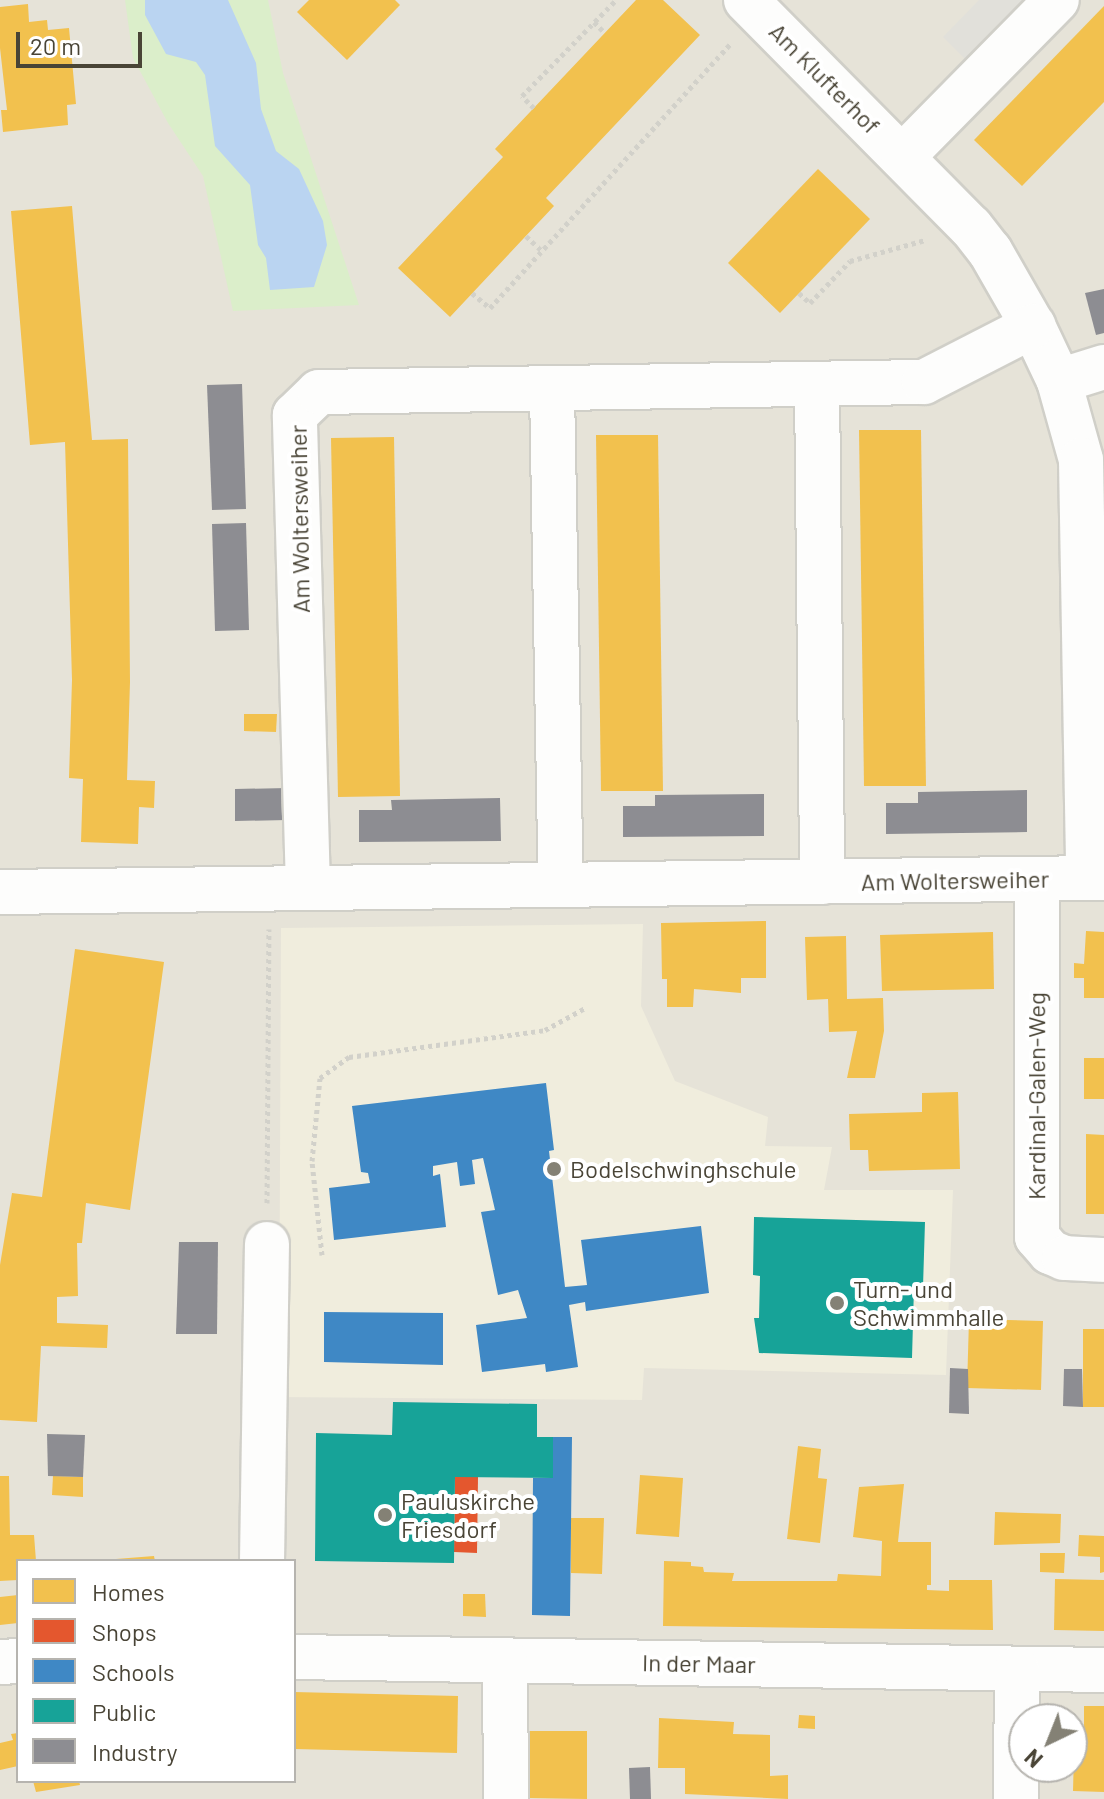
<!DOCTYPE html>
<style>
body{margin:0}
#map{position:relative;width:1104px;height:1799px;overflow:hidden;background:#f2f1eb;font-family:Barlow,sans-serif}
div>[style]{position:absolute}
.residential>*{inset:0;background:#e6e3d8}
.education>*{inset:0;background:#f0eddd}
.green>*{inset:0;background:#dbeeca}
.parking>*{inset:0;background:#e1e0da}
.water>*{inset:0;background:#bad4f1}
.homes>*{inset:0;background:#f2c14e}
.shops>*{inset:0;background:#e4572e}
.schools>*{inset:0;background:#3f88c5}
.public>*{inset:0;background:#17a398}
.industry>*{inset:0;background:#8d8d92}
.path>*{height:5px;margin-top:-2.5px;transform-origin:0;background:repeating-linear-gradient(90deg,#d2d1ca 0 4px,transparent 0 8px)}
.roads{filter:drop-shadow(2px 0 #d0cfc8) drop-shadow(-2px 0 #d0cfc8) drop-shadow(0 2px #d0cfc8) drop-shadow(0 -2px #d0cfc8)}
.minor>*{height:44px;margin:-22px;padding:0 22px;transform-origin:22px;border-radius:22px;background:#fdfdfc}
.dots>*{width:22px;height:22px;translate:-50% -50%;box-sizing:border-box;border:4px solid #fff;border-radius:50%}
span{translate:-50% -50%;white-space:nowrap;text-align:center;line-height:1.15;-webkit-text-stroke:8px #fff;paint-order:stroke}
.street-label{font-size:24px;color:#494436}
.poi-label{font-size:24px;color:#494436}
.left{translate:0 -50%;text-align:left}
.legend{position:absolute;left:16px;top:1559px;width:280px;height:224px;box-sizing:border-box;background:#fff;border:2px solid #b6b4af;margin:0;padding:10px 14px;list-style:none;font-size:24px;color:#494436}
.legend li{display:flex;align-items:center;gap:16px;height:40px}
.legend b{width:40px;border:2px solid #b6b4af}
.north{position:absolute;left:1008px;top:1703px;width:80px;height:80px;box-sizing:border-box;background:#fff;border:2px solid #b6b4af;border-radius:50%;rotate:223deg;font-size:22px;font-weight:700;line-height:32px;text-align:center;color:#494436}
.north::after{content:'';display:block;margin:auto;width:28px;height:36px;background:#848175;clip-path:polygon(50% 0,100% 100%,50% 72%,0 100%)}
.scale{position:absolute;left:16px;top:32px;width:126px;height:36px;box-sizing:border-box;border:4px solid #494436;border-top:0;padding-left:10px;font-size:24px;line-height:28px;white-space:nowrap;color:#494436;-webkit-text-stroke:6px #fff;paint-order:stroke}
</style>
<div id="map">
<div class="residential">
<i style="clip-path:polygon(evenodd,0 0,1104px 0,1104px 1799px,0 1799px,0 0,18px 1561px,294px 1561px,294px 1781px,18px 1781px,18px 1561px,0 0,1024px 1719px,1072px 1719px,1072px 1767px,1024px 1767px,1024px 1719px)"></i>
</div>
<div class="education">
<i style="clip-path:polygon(643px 924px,641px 1006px,675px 1081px,768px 1117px,765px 1146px,832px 1147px,824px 1190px,953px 1190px,946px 1375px,644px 1368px,642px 1400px,279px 1397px,281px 928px)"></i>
</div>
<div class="green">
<i style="clip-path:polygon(125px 0,268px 0,283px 73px,359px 305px,233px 311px,203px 176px,168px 123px,133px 58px)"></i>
</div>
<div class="parking">
<i style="clip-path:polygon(979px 0,1035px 0,971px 65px,943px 37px)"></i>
</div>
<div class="water">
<i style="clip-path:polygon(145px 0,228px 0,256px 63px,261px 109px,276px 151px,299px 169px,323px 221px,327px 245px,314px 287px,270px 290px,266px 258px,258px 245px,250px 185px,215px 146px,205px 75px,196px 62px,166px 54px,145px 15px)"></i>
</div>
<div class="homes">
<i style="clip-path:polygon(309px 0,395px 0,400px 5px,347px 60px,297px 12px)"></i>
<i style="clip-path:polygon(636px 0,663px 0,700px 35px,546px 198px,554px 206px,450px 317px,398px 268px,503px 157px,495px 149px)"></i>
<i style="clip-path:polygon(28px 4px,29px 22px,47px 20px,48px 30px,69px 28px,76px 104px,67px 105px,68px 125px,3px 132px,1px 110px,7px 110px,0 48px,0 7px)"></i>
<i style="clip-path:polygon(1104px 6px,1104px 102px,1022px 186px,974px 140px)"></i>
<i style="clip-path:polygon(818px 169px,870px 219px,780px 313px,728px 263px)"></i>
<i style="clip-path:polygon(72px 206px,92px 440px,128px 439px,130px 682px,127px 780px,155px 781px,154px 808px,139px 807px,138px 844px,81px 842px,83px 779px,69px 778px,72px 680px,65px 442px,30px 445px,11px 211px)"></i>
<i style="clip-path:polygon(859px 430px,921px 430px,926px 786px,864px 786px)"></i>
<i style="clip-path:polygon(596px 435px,658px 435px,663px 791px,601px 791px)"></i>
<i style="clip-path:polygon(394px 437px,400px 796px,338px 797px,331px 438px)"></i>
<i style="clip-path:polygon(244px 714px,277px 714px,276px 732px,244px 731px)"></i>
<i style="clip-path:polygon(766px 921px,766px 978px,741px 978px,741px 993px,694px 989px,693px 1007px,667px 1007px,667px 979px,662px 979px,661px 923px)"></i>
<i style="clip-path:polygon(1086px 931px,1104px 932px,1104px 998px,1084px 998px,1084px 978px,1074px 978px,1074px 963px,1084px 964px)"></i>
<i style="clip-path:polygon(993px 932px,994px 989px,882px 991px,880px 935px)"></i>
<i style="clip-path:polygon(846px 936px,847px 999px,883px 998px,884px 1031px,875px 1078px,847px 1078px,857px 1031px,829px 1032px,828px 999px,807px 1000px,805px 937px)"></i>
<i style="clip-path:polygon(75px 949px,164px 962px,130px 1210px,86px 1203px,82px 1243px,77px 1243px,78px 1296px,57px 1297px,57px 1323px,108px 1325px,107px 1348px,41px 1346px,37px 1422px,0 1420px,0 1265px,12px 1193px,42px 1197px)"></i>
<i style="clip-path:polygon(1084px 1058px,1104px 1058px,1104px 1099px,1084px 1099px)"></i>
<i style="clip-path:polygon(958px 1092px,960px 1169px,869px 1171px,868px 1150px,850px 1150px,849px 1114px,922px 1112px,922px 1093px)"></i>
<i style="clip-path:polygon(1086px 1134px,1104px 1135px,1104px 1214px,1086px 1214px)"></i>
<i style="clip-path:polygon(969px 1319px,1043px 1321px,1041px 1390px,967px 1388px)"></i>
<i style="clip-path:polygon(1083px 1329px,1104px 1329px,1104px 1407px,1083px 1407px)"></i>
<i style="clip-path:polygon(798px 1446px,821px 1449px,818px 1478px,827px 1479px,820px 1543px,787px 1539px)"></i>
<i style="clip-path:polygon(640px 1475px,683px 1478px,679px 1537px,636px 1534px)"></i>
<i style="clip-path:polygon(0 1476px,9px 1476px,10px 1535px,34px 1535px,36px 1561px,18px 1561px,18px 1580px,0 1581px)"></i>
<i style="clip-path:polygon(53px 1476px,83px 1477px,83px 1497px,52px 1495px)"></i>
<i style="clip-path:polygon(904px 1484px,898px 1542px,931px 1542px,931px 1585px,927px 1585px,927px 1590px,949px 1591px,949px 1580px,992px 1580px,993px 1630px,663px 1626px,664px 1561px,691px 1562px,691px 1566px,703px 1567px,704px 1572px,734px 1573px,732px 1581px,837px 1581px,838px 1574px,881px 1576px,882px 1541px,853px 1537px,859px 1487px)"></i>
<i style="clip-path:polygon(995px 1512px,1061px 1514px,1060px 1543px,994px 1545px)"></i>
<i style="clip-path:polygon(571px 1518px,604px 1518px,602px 1574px,571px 1573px)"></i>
<i style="clip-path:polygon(1079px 1535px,1104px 1536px,1104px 1572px,1100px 1573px,1100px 1557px,1078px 1556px)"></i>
<i style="clip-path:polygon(1040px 1553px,1065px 1553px,1064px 1573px,1040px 1572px)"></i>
<i style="clip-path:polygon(154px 1556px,155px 1561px,116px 1561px,116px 1559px)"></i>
<i style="clip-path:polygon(1055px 1579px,1104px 1580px,1104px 1631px,1054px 1630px)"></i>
<i style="clip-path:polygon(463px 1594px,485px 1594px,486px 1617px,463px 1616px)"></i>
<i style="clip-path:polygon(18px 1595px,18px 1623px,0 1625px,0 1597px)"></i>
<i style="clip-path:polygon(294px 1692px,458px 1696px,457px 1753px,294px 1749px)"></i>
<i style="clip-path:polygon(1084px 1706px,1104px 1706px,1104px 1792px,1073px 1791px,1074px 1753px,1084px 1752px)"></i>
<i style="clip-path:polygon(799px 1715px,815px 1716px,815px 1729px,798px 1728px)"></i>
<i style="clip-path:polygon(659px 1718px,734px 1722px,733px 1734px,770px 1735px,770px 1776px,788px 1775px,788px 1799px,685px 1794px,685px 1768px,658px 1768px)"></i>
<i style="clip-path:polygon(528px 1731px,587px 1731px,587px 1799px,529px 1798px)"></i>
<i style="clip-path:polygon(18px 1733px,18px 1766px,0 1770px,0 1743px,13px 1740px,11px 1734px)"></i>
<i style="clip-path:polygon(33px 1781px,79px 1781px,80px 1785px,36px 1792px)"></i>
</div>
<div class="shops">
<i style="clip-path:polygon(455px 1477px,478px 1477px,477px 1553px,454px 1552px)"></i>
</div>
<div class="schools">
<i style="clip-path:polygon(546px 1083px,554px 1150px,549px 1151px,565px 1287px,587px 1285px,581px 1240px,701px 1226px,709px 1293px,586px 1311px,585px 1302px,569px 1305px,578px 1367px,546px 1372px,545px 1364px,482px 1372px,476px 1325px,527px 1318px,518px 1290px,498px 1295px,481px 1212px,495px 1210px,483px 1158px,472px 1160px,475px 1184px,460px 1186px,457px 1162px,433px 1166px,433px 1176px,440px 1174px,446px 1227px,334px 1240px,329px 1188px,370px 1183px,368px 1173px,361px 1172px,352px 1106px)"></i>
<i style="clip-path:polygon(324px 1312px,443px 1313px,443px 1365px,324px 1362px)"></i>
<i style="clip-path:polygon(553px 1437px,572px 1437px,570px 1616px,532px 1615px,533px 1478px,553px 1478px)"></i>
</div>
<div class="public">
<i style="clip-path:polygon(754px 1217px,925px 1222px,923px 1287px,914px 1287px,912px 1358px,759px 1353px,754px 1318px,759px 1318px,760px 1276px,753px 1275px)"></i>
<i style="clip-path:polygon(393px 1402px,537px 1404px,537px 1437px,553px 1437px,553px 1478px,455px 1477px,454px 1563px,315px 1561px,316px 1433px,392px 1435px)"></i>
</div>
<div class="industry">
<i style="clip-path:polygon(1104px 289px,1104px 333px,1096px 335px,1085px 293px)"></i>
<i style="clip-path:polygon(242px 384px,246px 509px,212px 510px,207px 385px)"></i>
<i style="clip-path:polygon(246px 523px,249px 630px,215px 631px,212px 524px)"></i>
<i style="clip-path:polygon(287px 788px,287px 820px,235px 821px,235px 789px)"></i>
<i style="clip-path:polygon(1027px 790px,1027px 832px,886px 834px,886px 803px,918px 803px,918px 792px)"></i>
<i style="clip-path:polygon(764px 794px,764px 836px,623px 837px,623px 806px,655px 806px,655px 795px)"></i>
<i style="clip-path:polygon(500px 798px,501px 841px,359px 842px,359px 810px,392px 810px,391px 800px)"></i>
<i style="clip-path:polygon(179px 1242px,218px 1242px,217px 1334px,176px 1334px)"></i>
<i style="clip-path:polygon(950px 1368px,968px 1369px,969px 1414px,949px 1413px)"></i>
<i style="clip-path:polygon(1064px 1369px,1082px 1369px,1083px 1407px,1063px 1406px)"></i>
<i style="clip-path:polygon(47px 1434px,85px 1435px,83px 1477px,48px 1476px)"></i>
<i style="clip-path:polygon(650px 1767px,651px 1799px,630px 1799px,629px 1768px)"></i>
</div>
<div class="path">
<i style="left:594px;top:22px;width:16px;rotate:45deg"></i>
<i style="left:534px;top:108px;width:17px;rotate:-135deg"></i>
<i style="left:522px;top:96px;width:134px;rotate:-45.6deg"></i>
<i style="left:526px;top:236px;width:22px;rotate:43deg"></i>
<i style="left:472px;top:293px;width:23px;rotate:40deg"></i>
<i style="left:490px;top:308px;width:358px;rotate:-47.7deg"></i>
<i style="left:799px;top:293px;width:15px;rotate:42deg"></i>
<i style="left:810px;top:303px;width:58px;rotate:-46.4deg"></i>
<i style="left:850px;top:261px;width:78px;rotate:-15.6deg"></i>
<i style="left:267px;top:1203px;width:274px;rotate:-89.6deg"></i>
<i style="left:322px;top:1255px;width:95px;rotate:-96.1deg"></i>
<i style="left:312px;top:1161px;width:83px;rotate:-84.5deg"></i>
<i style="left:320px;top:1078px;width:36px;rotate:-36deg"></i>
<i style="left:349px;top:1057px;width:198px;rotate:-7.8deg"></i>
<i style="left:545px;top:1030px;width:46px;rotate:-28.8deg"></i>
</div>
<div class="roads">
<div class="minor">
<i style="left:746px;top:0;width:320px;rotate:45.3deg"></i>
<i style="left:971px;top:227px;width:31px;rotate:52deg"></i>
<i style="left:990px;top:251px;width:86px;rotate:60.2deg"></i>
<i style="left:1033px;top:326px;width:61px;rotate:64.7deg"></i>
<i style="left:1059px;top:381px;width:82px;rotate:74.4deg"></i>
<i style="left:1081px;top:460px;width:418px;rotate:89deg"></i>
<i style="left:903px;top:156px;width:219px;rotate:-45.4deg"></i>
<i style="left:1059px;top:381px;width:47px;rotate:-17.3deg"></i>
<i style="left:817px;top:384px;width:498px;rotate:89.4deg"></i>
<i style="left:552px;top:388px;width:497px;rotate:89deg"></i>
<i style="left:1037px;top:879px;width:358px;rotate:90deg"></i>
<i style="left:1037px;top:1237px;width:20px;rotate:49deg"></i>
<i style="left:1050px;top:1252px;width:15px;rotate:23deg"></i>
<i style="left:1064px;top:1258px;width:40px;rotate:2.9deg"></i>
<i style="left:308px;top:888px;width:473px;rotate:-91.6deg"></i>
<i style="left:295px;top:415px;width:33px;rotate:-44deg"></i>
<i style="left:319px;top:392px;width:605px;rotate:-0.95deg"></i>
<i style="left:924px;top:382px;width:123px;rotate:-27.2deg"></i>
<i style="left:0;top:892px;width:1104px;rotate:-0.73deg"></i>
<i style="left:262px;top:1561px;width:317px;rotate:-89.1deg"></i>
<i style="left:294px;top:1657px;width:810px;rotate:0.92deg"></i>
<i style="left:505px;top:1660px;width:139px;rotate:89.6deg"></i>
<i style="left:0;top:1662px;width:18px;rotate:-3deg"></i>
<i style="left:1016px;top:1799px;width:130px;rotate:-89.6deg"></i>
</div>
</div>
<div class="dots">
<i style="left:554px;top:1169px;background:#848175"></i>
<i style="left:837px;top:1303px;background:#848175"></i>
<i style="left:385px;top:1515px;background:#848175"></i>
</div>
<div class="street-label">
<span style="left:825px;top:78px;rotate:45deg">Am Klufterhof</span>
<span style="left:299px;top:519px;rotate:-91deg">Am Woltersweiher</span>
<span style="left:955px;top:880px;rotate:-1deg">Am Woltersweiher</span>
<span style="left:1036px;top:1096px;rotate:-90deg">Kardinal-Galen-Weg</span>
<span style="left:699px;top:1663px;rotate:1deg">In der Maar</span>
</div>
<div class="poi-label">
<span class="left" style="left:570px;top:1169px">Bodelschwinghschule</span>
<span class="left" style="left:853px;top:1303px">Turn- und<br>Schwimmhalle</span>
<span class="left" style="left:401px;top:1515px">Pauluskirche<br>Friesdorf</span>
</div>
<ul class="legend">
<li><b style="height:22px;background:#f2c14e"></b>Homes</li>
<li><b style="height:22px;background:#e4572e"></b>Shops</li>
<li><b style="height:22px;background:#3f88c5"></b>Schools</li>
<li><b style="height:22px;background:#17a398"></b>Public</li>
<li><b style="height:22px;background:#8d8d92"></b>Industry</li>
</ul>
<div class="north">N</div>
<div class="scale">20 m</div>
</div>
